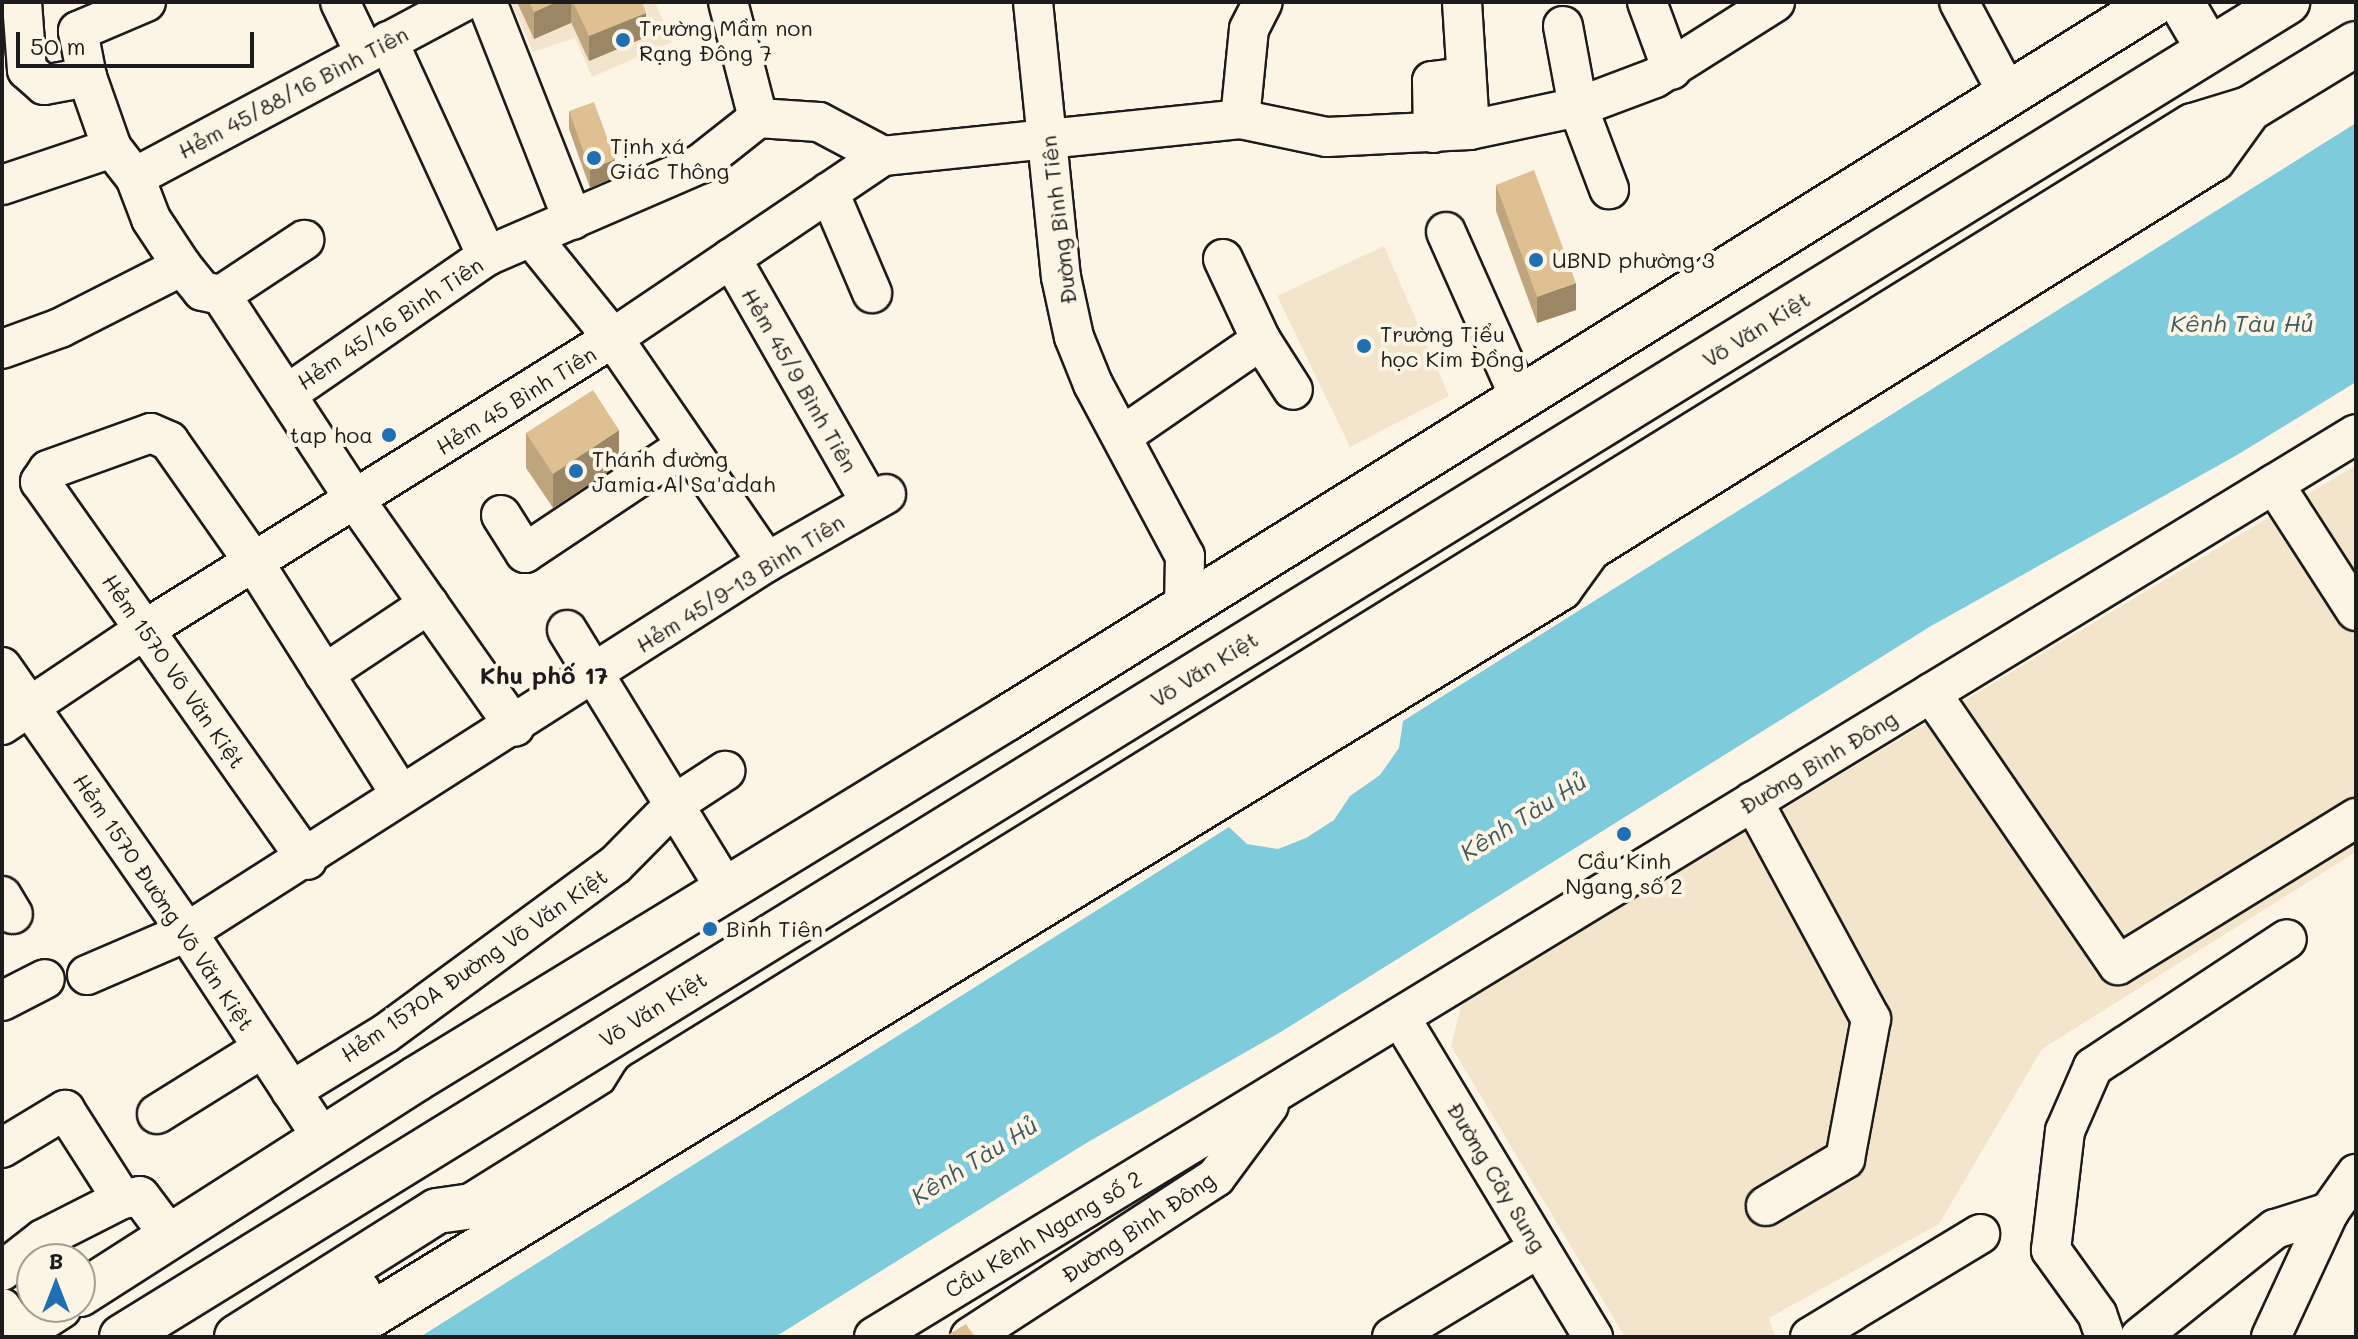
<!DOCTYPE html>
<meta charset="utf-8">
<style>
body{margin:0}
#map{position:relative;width:2358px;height:1339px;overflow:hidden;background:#fcf5e5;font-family:Mali,sans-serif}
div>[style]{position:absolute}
.built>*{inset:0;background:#f3e5cc}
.water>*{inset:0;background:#7ecbdc}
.roads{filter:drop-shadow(2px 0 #1c1c1c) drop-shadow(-2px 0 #1c1c1c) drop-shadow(0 2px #1c1c1c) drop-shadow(0 -2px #1c1c1c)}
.minor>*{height:38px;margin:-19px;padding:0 19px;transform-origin:19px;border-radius:19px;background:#fcf5e5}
.major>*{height:44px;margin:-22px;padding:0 22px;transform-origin:22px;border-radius:22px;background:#fcf5e5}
.highway>*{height:44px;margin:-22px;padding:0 22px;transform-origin:22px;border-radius:22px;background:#fcf5e5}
.wall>*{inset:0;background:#bfa57e}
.shaded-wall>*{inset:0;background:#9b8666}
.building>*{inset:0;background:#dec092}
.dots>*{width:22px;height:22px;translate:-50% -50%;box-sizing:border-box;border:4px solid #fcf5e5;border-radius:50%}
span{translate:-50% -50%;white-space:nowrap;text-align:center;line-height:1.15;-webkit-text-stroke:8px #fcf5e5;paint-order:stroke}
.poi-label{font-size:22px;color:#1c1c1c}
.left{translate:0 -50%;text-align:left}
.right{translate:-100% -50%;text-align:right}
.street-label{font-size:22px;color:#1c1c1c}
.water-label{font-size:24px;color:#3e595f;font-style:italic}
.neighbourhood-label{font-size:24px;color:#1c1c1c;font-weight:700}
.frame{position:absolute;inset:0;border:4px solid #1c1c1c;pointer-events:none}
.north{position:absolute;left:16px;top:1243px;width:80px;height:80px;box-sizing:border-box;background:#fcf5e5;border:2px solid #a29e95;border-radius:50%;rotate:0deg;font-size:22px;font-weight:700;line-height:32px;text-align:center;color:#1c1c1c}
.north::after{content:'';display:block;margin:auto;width:28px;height:36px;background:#1f6fb2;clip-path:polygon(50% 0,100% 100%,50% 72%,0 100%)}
.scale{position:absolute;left:16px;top:32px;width:238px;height:36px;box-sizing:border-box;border:4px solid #1c1c1c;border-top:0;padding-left:10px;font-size:24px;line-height:28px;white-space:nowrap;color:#1c1c1c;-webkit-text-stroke:6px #fcf5e5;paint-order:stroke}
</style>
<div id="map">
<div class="built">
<i style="clip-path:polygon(511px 2px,655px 2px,672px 42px,592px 77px,575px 38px,533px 52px)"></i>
<i style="clip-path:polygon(1384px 246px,1449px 396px,1350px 447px,1277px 296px)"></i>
<i style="clip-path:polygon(2356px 465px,2356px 852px,2042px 1049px,1939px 1224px,1769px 1318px,1775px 1337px,1625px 1337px,1451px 1046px,1462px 1002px)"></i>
</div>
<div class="water">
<i style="clip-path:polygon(2356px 123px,2356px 382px,2237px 455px,1931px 626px,1279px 1033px,1088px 1142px,775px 1337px,420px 1337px,1229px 827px,1247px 844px,1278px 849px,1306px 838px,1334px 820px,1350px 796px,1380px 775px,1399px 748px,1403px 721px)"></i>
</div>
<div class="roads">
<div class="minor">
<i style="left:22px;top:2px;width:68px;rotate:85.8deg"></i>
<i style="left:27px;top:70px;width:23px;rotate:41deg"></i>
<i style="left:44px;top:85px;width:44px;rotate:-10.5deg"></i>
<i style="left:146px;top:2px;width:74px;rotate:156.9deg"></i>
<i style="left:78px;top:31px;width:47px;rotate:78.9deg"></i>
<i style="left:87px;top:77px;width:75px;rotate:70.6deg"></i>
<i style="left:112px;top:148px;width:37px;rotate:52deg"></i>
<i style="left:135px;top:177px;width:45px;rotate:69.1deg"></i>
<i style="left:151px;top:219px;width:56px;rotate:56.6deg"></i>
<i style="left:182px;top:266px;width:32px;rotate:51deg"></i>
<i style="left:202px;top:291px;width:19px;rotate:12deg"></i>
<i style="left:221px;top:295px;width:246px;rotate:56.8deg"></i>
<i style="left:356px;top:501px;width:276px;rotate:54.9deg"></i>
<i style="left:340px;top:2px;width:55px;rotate:64.4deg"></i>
<i style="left:487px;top:2px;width:234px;rotate:68.5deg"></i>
<i style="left:728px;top:2px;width:120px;rotate:75.5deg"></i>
<i style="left:1033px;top:2px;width:276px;rotate:84.2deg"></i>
<i style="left:1061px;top:277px;width:61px;rotate:77.8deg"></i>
<i style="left:1074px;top:337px;width:51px;rotate:68deg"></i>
<i style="left:1093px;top:384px;width:195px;rotate:61.9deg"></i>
<i style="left:1185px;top:556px;width:51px;rotate:91.1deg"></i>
<i style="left:1462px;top:2px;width:128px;rotate:86.4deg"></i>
<i style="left:1647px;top:2px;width:72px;rotate:69.8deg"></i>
<i style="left:1959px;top:2px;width:106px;rotate:62deg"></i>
<i style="left:1563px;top:26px;width:82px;rotate:79.5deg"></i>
<i style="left:1578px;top:107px;width:88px;rotate:69.3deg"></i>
<i style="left:388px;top:41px;width:237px;rotate:65.3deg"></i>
<i style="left:1240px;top:119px;width:90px;rotate:-84.3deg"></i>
<i style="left:1249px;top:29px;width:30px;rotate:-63deg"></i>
<i style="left:1433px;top:133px;width:52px;rotate:-91.1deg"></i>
<i style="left:1432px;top:81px;width:34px;rotate:-7deg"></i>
<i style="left:135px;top:177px;width:372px;rotate:-28.1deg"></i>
<i style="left:2px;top:185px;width:116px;rotate:-18.6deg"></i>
<i style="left:829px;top:192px;width:110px;rotate:66.9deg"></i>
<i style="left:1446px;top:232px;width:182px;rotate:66deg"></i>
<i style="left:533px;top:239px;width:127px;rotate:51.1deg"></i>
<i style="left:613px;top:338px;width:272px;rotate:55.5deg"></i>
<i style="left:731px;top:258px;width:281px;rotate:60.3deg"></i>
<i style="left:1223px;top:259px;width:89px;rotate:64.9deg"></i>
<i style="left:1261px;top:340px;width:59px;rotate:57.4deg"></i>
<i style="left:221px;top:295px;width:100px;rotate:-33.5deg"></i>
<i style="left:2px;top:349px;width:62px;rotate:-19.9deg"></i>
<i style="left:60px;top:328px;width:137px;rotate:-26.9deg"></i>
<i style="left:287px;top:394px;width:243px;rotate:-34.6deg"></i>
<i style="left:487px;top:256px;width:232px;rotate:-23.4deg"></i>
<i style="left:700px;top:164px;width:74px;rotate:-38.4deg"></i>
<i style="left:758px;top:118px;width:61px;rotate:3.8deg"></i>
<i style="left:819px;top:122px;width:72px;rotate:28deg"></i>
<i style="left:1122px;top:436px;width:169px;rotate:-34.6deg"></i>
<i style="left:2274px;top:484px;width:151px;rotate:57.2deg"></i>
<i style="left:501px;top:515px;width:45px;rotate:57.7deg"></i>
<i style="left:525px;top:553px;width:191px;rotate:-33.7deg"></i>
<i style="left:567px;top:630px;width:304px;rotate:58.5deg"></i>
<i style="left:2px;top:667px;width:323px;rotate:55.1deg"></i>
<i style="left:187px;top:932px;width:248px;rotate:56.7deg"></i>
<i style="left:324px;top:674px;width:126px;rotate:-33.7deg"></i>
<i style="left:1931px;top:693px;width:330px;rotate:55.5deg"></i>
<i style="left:2118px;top:965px;width:280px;rotate:-31.7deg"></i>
<i style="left:2px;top:725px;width:171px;rotate:-33.8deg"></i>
<i style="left:144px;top:630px;width:552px;rotate:-31.91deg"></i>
<i style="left:613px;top:338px;width:326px;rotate:-34deg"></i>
<i style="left:883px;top:156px;width:359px;rotate:-5.9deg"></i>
<i style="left:1240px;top:119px;width:89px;rotate:11.7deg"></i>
<i style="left:1327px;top:137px;width:143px;rotate:-2.8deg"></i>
<i style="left:1470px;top:130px;width:110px;rotate:-12deg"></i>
<i style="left:1578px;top:107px;width:82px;rotate:-20.6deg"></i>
<i style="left:1655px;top:78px;width:142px;rotate:-32.3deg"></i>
<i style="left:1753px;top:801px;width:248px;rotate:61.6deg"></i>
<i style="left:1871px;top:1019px;width:142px;rotate:100.5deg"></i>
<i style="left:1845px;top:1159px;width:92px;rotate:149.3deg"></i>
<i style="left:307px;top:860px;width:463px;rotate:-125.2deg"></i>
<i style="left:40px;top:482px;width:14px;rotate:-56deg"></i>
<i style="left:48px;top:470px;width:109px;rotate:-19.8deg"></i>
<i style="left:151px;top:433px;width:20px;rotate:24deg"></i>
<i style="left:169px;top:441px;width:150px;rotate:55deg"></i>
<i style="left:255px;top:564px;width:273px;rotate:57.7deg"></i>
<i style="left:2px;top:896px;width:21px;rotate:59deg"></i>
<i style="left:87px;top:975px;width:109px;rotate:-23.3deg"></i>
<i style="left:187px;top:932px;width:688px;rotate:-32.54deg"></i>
<i style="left:767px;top:562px;width:137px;rotate:-29.7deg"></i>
<i style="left:2px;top:1001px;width:48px;rotate:-27.1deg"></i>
<i style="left:1400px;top:1017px;width:374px;rotate:58.9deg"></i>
<i style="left:291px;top:1091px;width:111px;rotate:-31.4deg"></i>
<i style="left:386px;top:1033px;width:284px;rotate:-36.3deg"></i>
<i style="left:615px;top:865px;width:87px;rotate:-45.5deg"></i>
<i style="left:676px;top:803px;width:59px;rotate:-33.1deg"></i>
<i style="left:157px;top:1114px;width:125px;rotate:-31.9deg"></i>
<i style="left:2px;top:1148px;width:74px;rotate:-31.1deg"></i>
<i style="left:65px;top:1110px;width:106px;rotate:57.4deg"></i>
<i style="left:122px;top:1199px;width:18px;rotate:-9deg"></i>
<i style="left:140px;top:1196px;width:50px;rotate:53.1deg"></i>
<i style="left:2px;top:1271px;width:52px;rotate:-38deg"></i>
<i style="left:43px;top:1239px;width:89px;rotate:-26.9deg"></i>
<i style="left:2px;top:1308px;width:30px;rotate:57deg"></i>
<i style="left:874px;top:1337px;width:1735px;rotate:-31.35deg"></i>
<i style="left:970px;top:1337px;width:293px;rotate:-33deg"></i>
<i style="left:1216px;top:1177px;width:89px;rotate:-53.6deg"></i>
<i style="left:1392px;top:1337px;width:172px;rotate:-31.2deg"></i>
<i style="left:1810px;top:1337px;width:199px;rotate:-31.2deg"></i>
<i style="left:2105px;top:1337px;width:24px;rotate:-109deg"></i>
<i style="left:2097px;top:1314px;width:79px;rotate:-125.7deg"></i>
<i style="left:2051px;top:1250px;width:120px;rotate:-83.3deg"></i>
<i style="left:2065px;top:1131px;width:70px;rotate:-66.4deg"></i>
<i style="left:2093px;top:1067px;width:232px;rotate:-33.4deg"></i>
<i style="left:2140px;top:1337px;width:173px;rotate:-38.7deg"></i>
<i style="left:2275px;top:1229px;width:57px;rotate:-17.5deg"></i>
<i style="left:2271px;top:1337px;width:138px;rotate:-65.1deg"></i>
<i style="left:2329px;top:1212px;width:47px;rotate:-54.6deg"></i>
</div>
<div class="major">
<i style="left:2181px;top:2px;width:53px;rotate:59.6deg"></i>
<i style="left:629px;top:1108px;width:27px;rotate:-8deg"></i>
<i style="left:656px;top:1104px;width:1039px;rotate:-31.5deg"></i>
<i style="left:1542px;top:561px;width:49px;rotate:-15.5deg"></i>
<i style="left:1589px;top:548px;width:735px;rotate:-31.94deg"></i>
<i style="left:2213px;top:159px;width:62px;rotate:-54.2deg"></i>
<i style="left:80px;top:1294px;width:399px;rotate:-32.6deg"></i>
<i style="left:416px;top:1079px;width:693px;rotate:-31.42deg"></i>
<i style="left:1007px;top:718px;width:1354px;rotate:-31.93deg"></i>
<i style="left:12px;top:1337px;width:56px;rotate:-32.6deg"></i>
<i style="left:285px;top:1337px;width:86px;rotate:-31.7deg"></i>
<i style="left:335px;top:1337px;width:1436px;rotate:-31.44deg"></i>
<i style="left:1560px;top:588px;width:49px;rotate:-54.1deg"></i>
</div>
<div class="highway">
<i style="left:122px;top:1337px;width:2544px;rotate:-31.66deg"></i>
<i style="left:237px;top:1337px;width:236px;rotate:-32.2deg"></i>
<i style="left:437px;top:1211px;width:35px;rotate:-8deg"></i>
<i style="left:472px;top:1206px;width:185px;rotate:-32deg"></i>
<i style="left:629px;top:1108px;width:28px;rotate:-58deg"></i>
<i style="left:644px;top:1084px;width:1821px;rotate:-31.74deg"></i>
<i style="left:2193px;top:126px;width:59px;rotate:-16.9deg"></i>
<i style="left:2249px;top:109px;width:125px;rotate:-31.3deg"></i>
</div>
</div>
<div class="wall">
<i style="clip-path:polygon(517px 2px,642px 2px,646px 37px,589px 61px,571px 22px,534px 39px)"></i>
<i style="clip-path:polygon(569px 111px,615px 177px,590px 188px,569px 129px)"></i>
<i style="clip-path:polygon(1496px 185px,1576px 310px,1537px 323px,1496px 211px)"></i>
<i style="clip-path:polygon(526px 433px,619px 464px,553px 508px,526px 468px)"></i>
</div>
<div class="shaded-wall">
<i style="clip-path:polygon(557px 2px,571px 2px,571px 23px,534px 39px,534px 12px)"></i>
<i style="clip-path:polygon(646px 13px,646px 37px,589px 61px,589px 36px)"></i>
<i style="clip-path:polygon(615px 159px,615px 177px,590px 188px,590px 170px)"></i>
<i style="clip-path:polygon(1576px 283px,1576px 310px,1537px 323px,1537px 297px)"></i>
<i style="clip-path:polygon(619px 430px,619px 464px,553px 508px,553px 474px)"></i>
</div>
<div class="building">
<i style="clip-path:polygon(529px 2px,557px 2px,534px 12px)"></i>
<i style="clip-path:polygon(573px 2px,642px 2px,646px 13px,589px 36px)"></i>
<i style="clip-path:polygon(594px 102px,615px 159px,590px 170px,569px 111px)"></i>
<i style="clip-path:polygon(1534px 170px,1576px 283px,1537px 297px,1496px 185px)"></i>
<i style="clip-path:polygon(593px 390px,619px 430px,553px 474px,526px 433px)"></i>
<i style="clip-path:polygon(966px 1324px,975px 1337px,944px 1337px)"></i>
</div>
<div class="dots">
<i style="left:623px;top:40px;background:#1f6fb2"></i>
<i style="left:594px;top:158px;background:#1f6fb2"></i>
<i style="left:1536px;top:260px;background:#1f6fb2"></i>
<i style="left:1364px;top:346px;background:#1f6fb2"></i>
<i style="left:389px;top:435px;background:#1f6fb2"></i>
<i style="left:576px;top:471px;background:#1f6fb2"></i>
<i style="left:1624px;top:834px;background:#1f6fb2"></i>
<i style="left:710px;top:929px;background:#1f6fb2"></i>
</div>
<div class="poi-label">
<span class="left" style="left:639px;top:40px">Trường Mầm non<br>Rạng Đông 7</span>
<span class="left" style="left:610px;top:158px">Tịnh xá<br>Giác Thông</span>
<span class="left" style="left:1552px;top:260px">UBND phường 3</span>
<span class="left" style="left:1380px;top:346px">Trường Tiểu<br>học Kim Đồng</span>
<span class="right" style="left:373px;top:435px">tap hoa</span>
<span class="left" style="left:592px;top:471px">Thánh đường<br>Jamia Al Sa'adah</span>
<span style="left:1624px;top:873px">Cầu Kinh<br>Ngang số 2</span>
<span class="left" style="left:726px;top:929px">Bình Tiên</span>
</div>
<div class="street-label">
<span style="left:293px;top:92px;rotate:-28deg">Hẻm 45/88/16 Bình Tiên</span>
<span style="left:1058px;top:220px;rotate:-97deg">Đường Bình Tiên</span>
<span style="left:390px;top:323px;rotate:-34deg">Hẻm 45/16 Bình Tiên</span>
<span style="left:1756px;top:329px;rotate:-32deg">Võ Văn Kiệt</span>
<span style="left:800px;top:380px;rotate:60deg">Hẻm 45/9 Bình Tiên</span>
<span style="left:516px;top:400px;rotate:-32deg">Hẻm 45 Bình Tiên</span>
<span style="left:740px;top:583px;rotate:-32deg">Hẻm 45/9-13 Bình Tiên</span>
<span style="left:1204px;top:669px;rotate:-32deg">Võ Văn Kiệt</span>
<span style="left:174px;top:671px;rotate:55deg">Hẻm 1570 Võ Văn Kiệt</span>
<span style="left:1818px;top:762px;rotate:-31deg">Đường Bình Đông</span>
<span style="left:164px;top:902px;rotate:56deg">Hẻm 1570 Đường Võ Văn Kiệt</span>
<span style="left:474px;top:965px;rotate:-35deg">Hẻm 1570A Đường Võ Văn Kiệt</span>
<span style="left:653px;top:1009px;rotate:-32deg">Võ Văn Kiệt</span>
<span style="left:1497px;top:1177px;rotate:59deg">Đường Cây Sung</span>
<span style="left:1138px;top:1227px;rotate:-34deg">Đường Bình Đông</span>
<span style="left:1043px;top:1234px;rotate:-31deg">Cầu Kênh Ngang số 2</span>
</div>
<div class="water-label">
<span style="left:2242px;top:323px">Kênh Tàu Hủ</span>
<span style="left:1523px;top:816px;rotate:-32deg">Kênh Tàu Hủ</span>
<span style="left:974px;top:1160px;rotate:-32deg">Kênh Tàu Hủ</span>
</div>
<div class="neighbourhood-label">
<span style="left:544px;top:675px">Khu phố 17</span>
</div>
<div class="frame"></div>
<div class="north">B</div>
<div class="scale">50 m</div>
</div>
